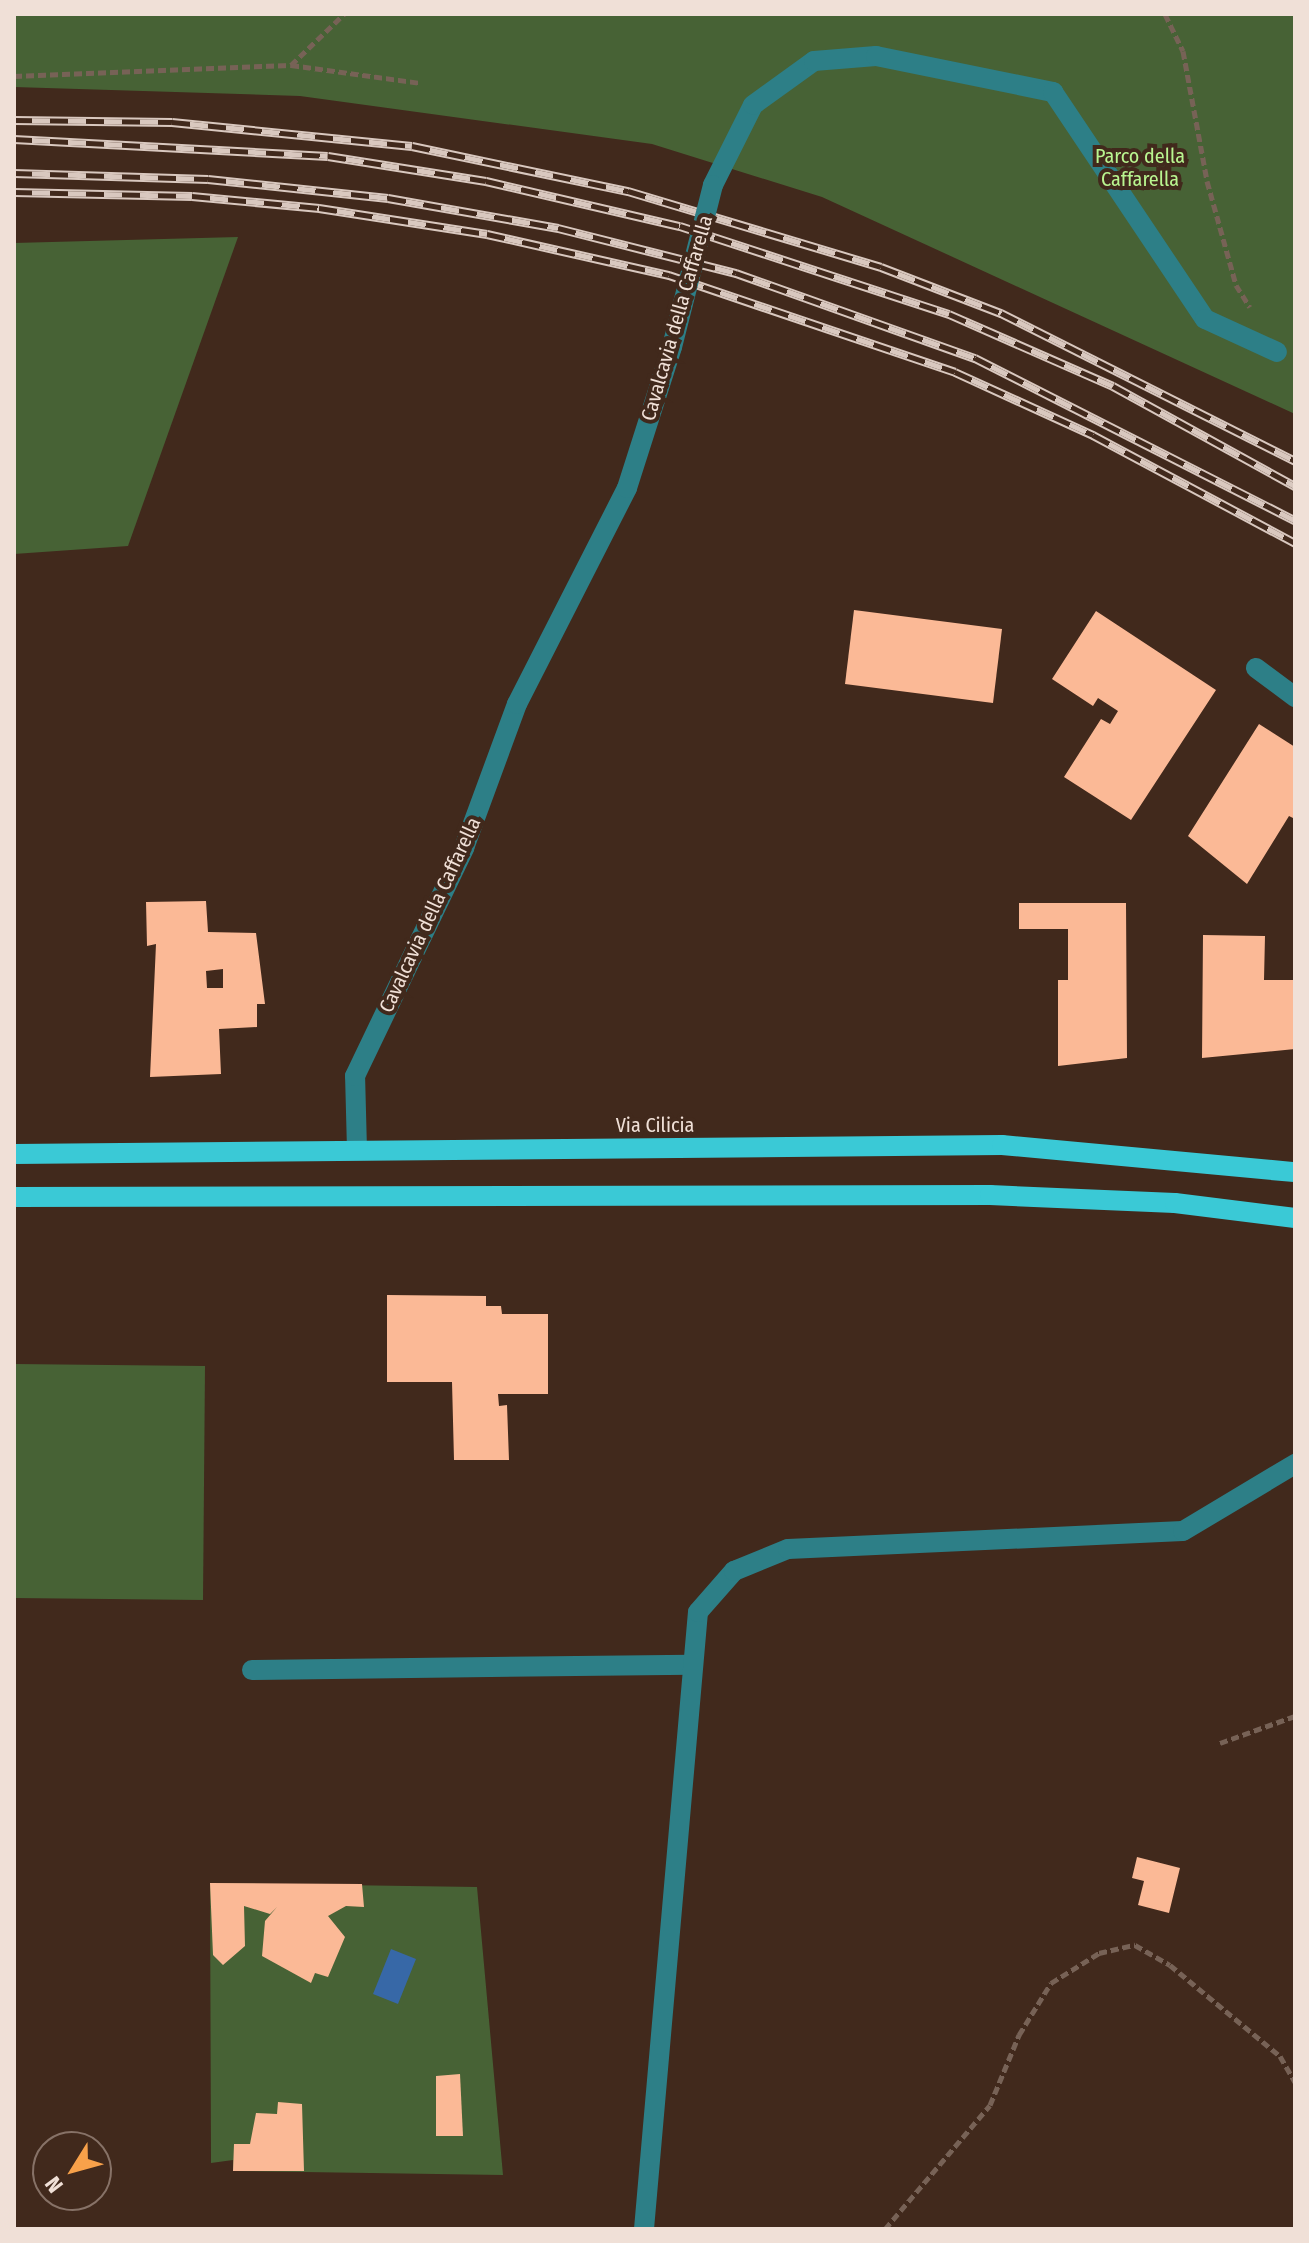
<!DOCTYPE html>
<style>
body{margin:0}
#map{position:relative;width:1309px;height:2243px;overflow:hidden;background:#41291c;font-family:"Fira Sans Condensed",sans-serif}
div>[style]{position:absolute}
.green>*{inset:0;background:#476235}
.water>*{inset:0;background:#3768a7}
.building>*{inset:0;background:#fbb996}
.path>*{height:5px;margin-top:-2.5px;transform-origin:0;background:repeating-linear-gradient(90deg,#776256 0 8px,transparent 0 12px)}
.minor>*{height:20px;margin:-10px;padding:0 10px;transform-origin:10px;border-radius:10px;background:#2d7f87}
.major>*{height:20px;margin:-10px;padding:0 10px;transform-origin:10px;border-radius:10px;background:#3ac9d6}
.rail>*{height:9px;margin-top:-4.5px;transform-origin:0;background:repeating-linear-gradient(90deg,#41291c 0 18px,#d9c8bf 0 36px);box-sizing:border-box;border-block:2px solid #d9c8bf}
.minor-bridge>*{height:20px;margin:-10px;padding:0 10px;transform-origin:10px;border-radius:10px;background:#2d7f87}
span{translate:-50% -50%;white-space:nowrap;text-align:center;line-height:1.15;-webkit-text-stroke:8px #41291c;paint-order:stroke}
.park-label{font-size:20px;color:#b9f590}
.street-label{font-size:20px;color:#f0e0d7}
.frame{position:absolute;inset:0;border:16px solid #f0e0d7;pointer-events:none}
.north{position:absolute;left:32px;top:2131px;width:80px;height:80px;box-sizing:border-box;background:#41291c;border:2px solid #877267;border-radius:50%;rotate:233deg;font-size:22px;font-weight:700;line-height:32px;text-align:center;color:#f0e0d7}
.north::after{content:'';display:block;margin:auto;width:28px;height:36px;background:#f8a14a;clip-path:polygon(50% 0,100% 100%,50% 72%,0 100%)}
</style>
<div id="map">
<div class="green">
<i style="clip-path:polygon(14px 14px,1295px 14px,1295px 414px,822px 197px,652px 144px,300px 96px,14px 87px)"></i>
<i style="clip-path:polygon(238px 237px,128px 546px,14px 554px,14px 243px)"></i>
<i style="clip-path:polygon(14px 1364px,205px 1366px,203px 1600px,14px 1598px)"></i>
<i style="clip-path:polygon(210px 1883px,477px 1887px,503px 2175px,233px 2171px,233px 2160px,211px 2163px)"></i>
</div>
<div class="water">
<i style="clip-path:polygon(391px 1949px,416px 1959px,398px 2004px,373px 1994px)"></i>
</div>
<div class="building">
<i style="clip-path:polygon(854px 610px,1002px 629px,993px 703px,845px 684px)"></i>
<i style="clip-path:polygon(1096px 611px,1216px 690px,1131px 820px,1064px 777px,1101px 719px,1110px 724px,1118px 711px,1098px 698px,1093px 706px,1052px 679px)"></i>
<i style="clip-path:polygon(1259px 724px,1295px 747px,1295px 819px,1289px 816px,1247px 884px,1188px 836px)"></i>
<i style="clip-path:polygon(evenodd,206px 901px,208px 932px,256px 933px,265px 1004px,257px 1004px,257px 1027px,219px 1029px,221px 1074px,150px 1077px,156px 944px,147px 946px,146px 902px,206px 901px,223px 969px,223px 988px,207px 988px,206px 971px,223px 969px)"></i>
<i style="clip-path:polygon(1019px 903px,1126px 903px,1127px 1058px,1058px 1066px,1058px 980px,1068px 980px,1068px 929px,1019px 929px)"></i>
<i style="clip-path:polygon(1203px 935px,1265px 936px,1264px 980px,1295px 980px,1295px 1049px,1202px 1058px)"></i>
<i style="clip-path:polygon(387px 1295px,486px 1296px,486px 1306px,501px 1306px,502px 1314px,548px 1314px,548px 1394px,498px 1394px,499px 1406px,507px 1405px,509px 1460px,454px 1460px,452px 1382px,387px 1382px)"></i>
<i style="clip-path:polygon(1137px 1857px,1180px 1868px,1169px 1913px,1138px 1905px,1144px 1881px,1132px 1878px)"></i>
<i style="clip-path:polygon(210px 1883px,362px 1884px,364px 1907px,346px 1906px,328px 1916px,345px 1937px,328px 1977px,315px 1973px,311px 1983px,262px 1956px,265px 1921px,277px 1907px,270px 1914px,244px 1906px,245px 1946px,223px 1965px,213px 1955px)"></i>
<i style="clip-path:polygon(460px 2074px,463px 2136px,436px 2136px,436px 2076px)"></i>
<i style="clip-path:polygon(278px 2102px,302px 2104px,304px 2171px,233px 2171px,234px 2144px,250px 2144px,256px 2113px,277px 2114px)"></i>
</div>
<div class="path">
<i style="left:1165px;top:14px;width:41px;rotate:64.1deg"></i>
<i style="left:1183px;top:51px;width:132px;rotate:79.5deg"></i>
<i style="left:1207px;top:181px;width:108px;rotate:74.4deg"></i>
<i style="left:1236px;top:285px;width:26px;rotate:58deg"></i>
<i style="left:291px;top:65px;width:130px;rotate:7.9deg"></i>
<i style="left:14px;top:76px;width:277px;rotate:-2.3deg"></i>
<i style="left:291px;top:65px;width:74px;rotate:-43.9deg"></i>
<i style="left:1220px;top:1743px;width:80px;rotate:-19.8deg"></i>
<i style="left:885px;top:2229px;width:162px;rotate:-49.7deg"></i>
<i style="left:990px;top:2105px;width:76px;rotate:-67.5deg"></i>
<i style="left:1019px;top:2035px;width:61px;rotate:-58.4deg"></i>
<i style="left:1051px;top:1983px;width:57px;rotate:-32deg"></i>
<i style="left:1099px;top:1953px;width:37px;rotate:-13deg"></i>
<i style="left:1135px;top:1945px;width:40px;rotate:29.7deg"></i>
<i style="left:1170px;top:1965px;width:143px;rotate:39.6deg"></i>
<i style="left:1280px;top:2056px;width:30px;rotate:60deg"></i>
</div>
<div class="minor">
<i style="left:713px;top:185px;width:89px;rotate:-63.4deg"></i>
<i style="left:753px;top:105px;width:75px;rotate:-35.8deg"></i>
<i style="left:814px;top:61px;width:62px;rotate:-4.6deg"></i>
<i style="left:876px;top:56px;width:181px;rotate:11.5deg"></i>
<i style="left:1053px;top:92px;width:273px;rotate:56.2deg"></i>
<i style="left:1205px;top:319px;width:79px;rotate:24.6deg"></i>
<i style="left:1256px;top:668px;width:49px;rotate:36.6deg"></i>
<i style="left:357px;top:1150px;width:74px;rotate:-91.5deg"></i>
<i style="left:355px;top:1076px;width:253px;rotate:-64.4deg"></i>
<i style="left:464px;top:848px;width:153px;rotate:-69.8deg"></i>
<i style="left:517px;top:704px;width:242px;rotate:-63deg"></i>
<i style="left:627px;top:488px;width:148px;rotate:-72.3deg"></i>
<i style="left:252px;top:1670px;width:439px;rotate:-0.7deg"></i>
<i style="left:644px;top:2229px;width:619px;rotate:-85deg"></i>
<i style="left:698px;top:1612px;width:55px;rotate:-48.7deg"></i>
<i style="left:734px;top:1571px;width:58px;rotate:-22.2deg"></i>
<i style="left:788px;top:1549px;width:395px;rotate:-2.6deg"></i>
<i style="left:1183px;top:1531px;width:131px;rotate:-30.9deg"></i>
</div>
<div class="major">
<i style="left:14px;top:1154px;width:988px;rotate:-0.52deg"></i>
<i style="left:1002px;top:1145px;width:294px;rotate:5.3deg"></i>
<i style="left:14px;top:1197px;width:976px;rotate:-0.12deg"></i>
<i style="left:990px;top:1195px;width:185px;rotate:2.5deg"></i>
<i style="left:1175px;top:1203px;width:121px;rotate:7.1deg"></i>
</div>
<div class="rail">
<i style="left:14px;top:120px;width:158px;rotate:0.7deg"></i>
<i style="left:172px;top:122px;width:241px;rotate:5.7deg"></i>
<i style="left:412px;top:146px;width:221px;rotate:11.8deg"></i>
<i style="left:628px;top:191px;width:264px;rotate:16.7deg"></i>
<i style="left:881px;top:267px;width:129px;rotate:21deg"></i>
<i style="left:1001px;top:313px;width:329px;rotate:26.7deg"></i>
<i style="left:14px;top:139px;width:314px;rotate:3.1deg"></i>
<i style="left:328px;top:156px;width:160px;rotate:9deg"></i>
<i style="left:486px;top:181px;width:199px;rotate:13.1deg"></i>
<i style="left:680px;top:226px;width:283px;rotate:18.1deg"></i>
<i style="left:949px;top:314px;width:179px;rotate:23.7deg"></i>
<i style="left:1113px;top:386px;width:208px;rotate:28.8deg"></i>
<i style="left:14px;top:173px;width:194px;rotate:1.8deg"></i>
<i style="left:208px;top:179px;width:181px;rotate:6deg"></i>
<i style="left:388px;top:198px;width:173px;rotate:10deg"></i>
<i style="left:558px;top:228px;width:184px;rotate:14.2deg"></i>
<i style="left:736px;top:273px;width:254px;rotate:19.6deg"></i>
<i style="left:975px;top:358px;width:359px;rotate:26.9deg"></i>
<i style="left:14px;top:192px;width:178px;rotate:1.3deg"></i>
<i style="left:192px;top:196px;width:128px;rotate:5.4deg"></i>
<i style="left:319px;top:208px;width:170px;rotate:8.8deg"></i>
<i style="left:487px;top:234px;width:187px;rotate:12.7deg"></i>
<i style="left:669px;top:275px;width:302px;rotate:18.7deg"></i>
<i style="left:955px;top:372px;width:152px;rotate:24.5deg"></i>
<i style="left:1093px;top:435px;width:229px;rotate:28.1deg"></i>
</div>
<div class="minor-bridge">
<i style="left:672px;top:347px;width:167px;rotate:-75.8deg"></i>
</div>
<div class="park-label">
<span style="left:1140px;top:168px">Parco della<br>Caffarella</span>
</div>
<div class="street-label">
<span style="left:677px;top:318px;rotate:-74deg">Cavalcavia della Caffarella</span>
<span style="left:430px;top:915px;rotate:-65deg">Cavalcavia della Caffarella</span>
<span style="left:655px;top:1125px">Via Cilicia</span>
</div>
<div class="frame"></div>
<div class="north">N</div>
</div>
